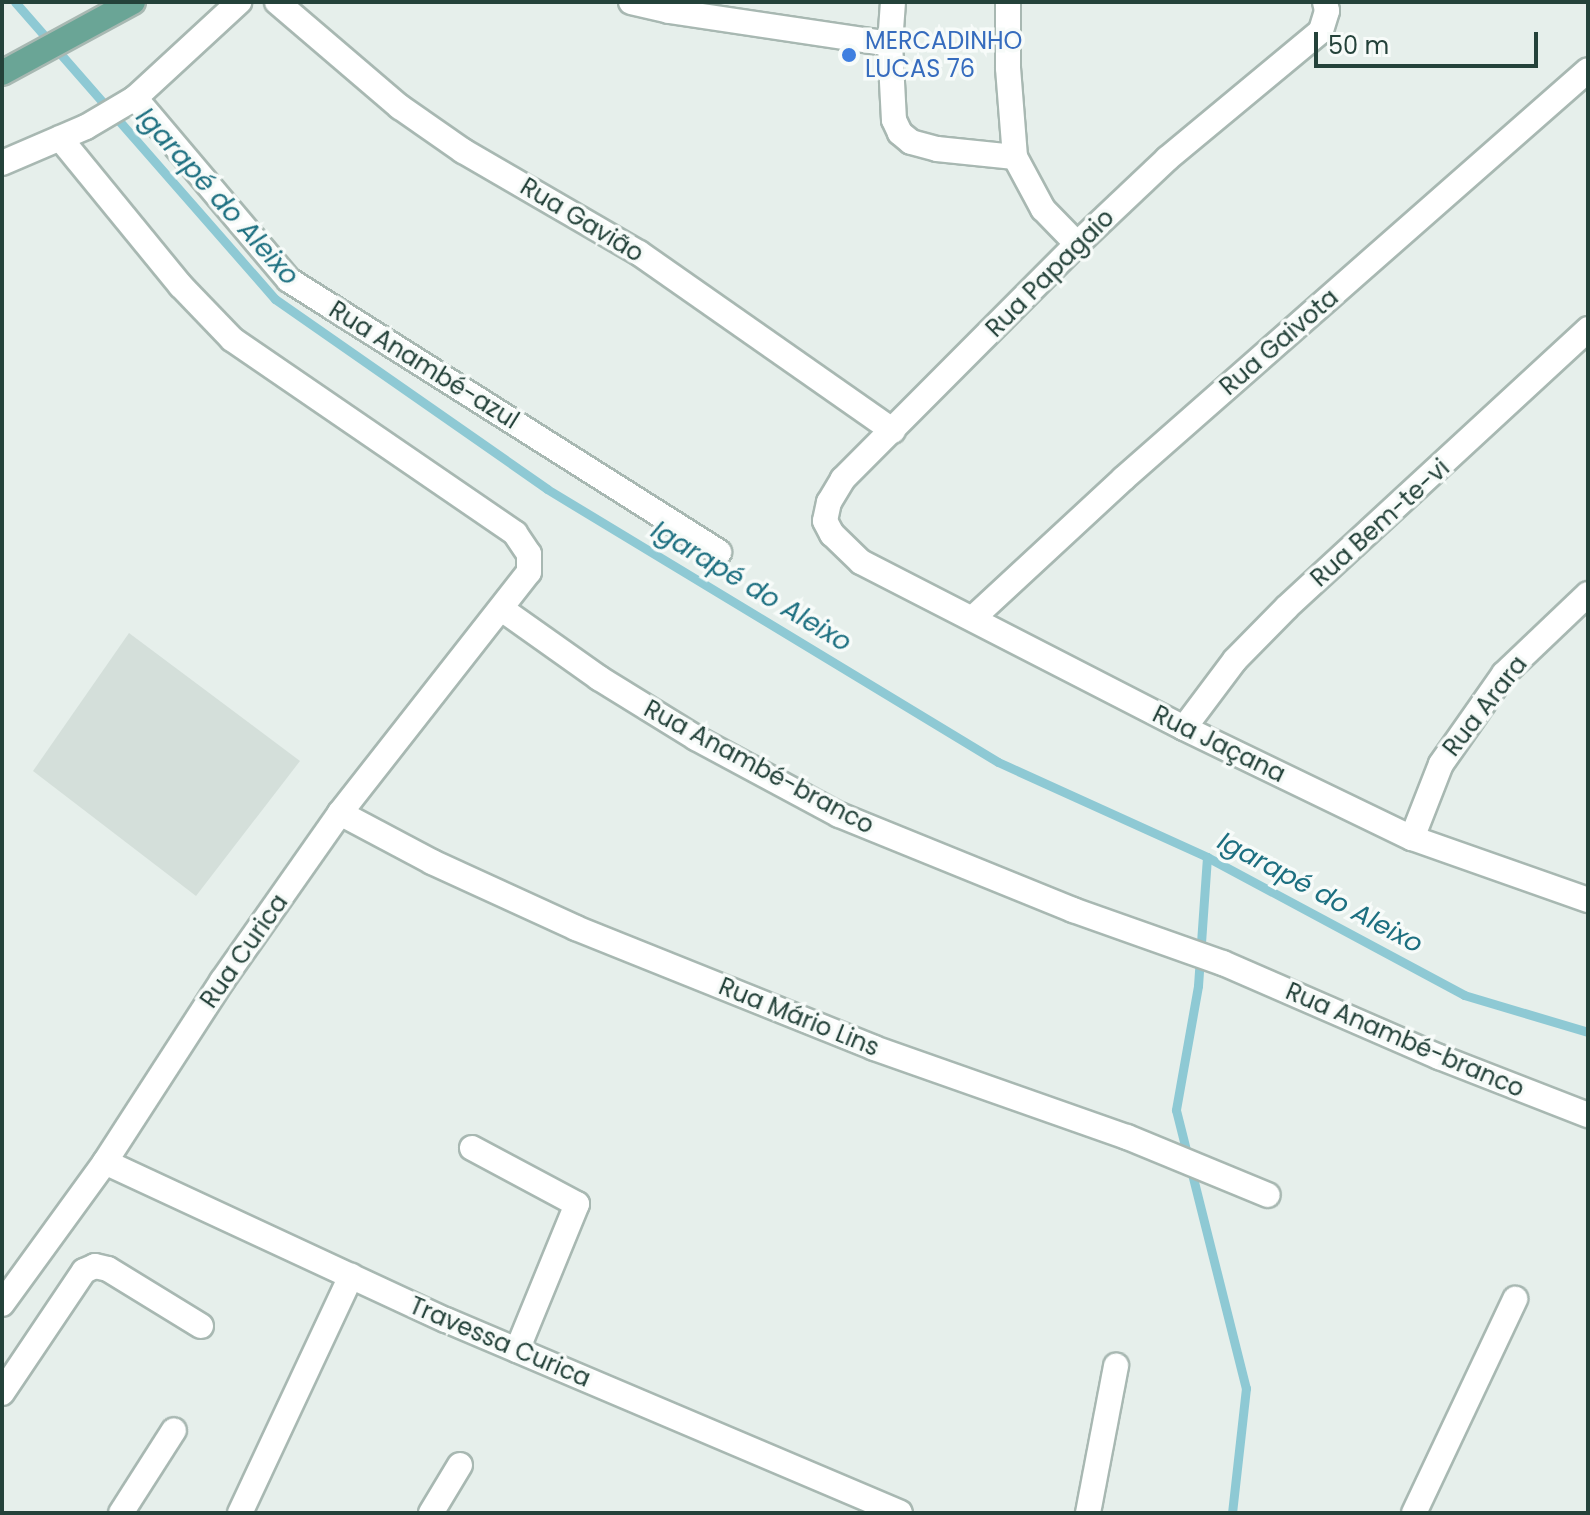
<!DOCTYPE html>
<meta charset="utf-8">
<style>
body{margin:0}
#map{position:relative;width:1590px;height:1515px;overflow:hidden;background:#e6efeb;font-family:Poppins,sans-serif}
div>[style]{position:absolute}
.built>*{inset:0;background:#d4dfda}
.stream>*{height:9px;margin:-4.5px;padding:0 4.5px;transform-origin:4.5px;border-radius:4.5px;background:#8ec9d4}
.roads{filter:drop-shadow(2px 0 #a8b8b2) drop-shadow(-2px 0 #a8b8b2) drop-shadow(0 2px #a8b8b2) drop-shadow(0 -2px #a8b8b2)}
.minor>*{height:24px;margin:-12px;padding:0 12px;transform-origin:12px;border-radius:12px;background:#fff}
.major>*{height:24px;margin:-12px;padding:0 12px;transform-origin:12px;border-radius:12px;background:#6aa596}
.dots>*{width:22px;height:22px;translate:-50% -50%;box-sizing:border-box;border:4px solid #f7fbf9;border-radius:50%}
span{translate:-50% -50%;white-space:nowrap;text-align:center;line-height:1.15;-webkit-text-stroke:7px #f7fbf9;paint-order:stroke}
.shop-label{font-size:24px;color:#366cbe}
.left{translate:0 -50%;text-align:left}
.street-label{font-size:24px;color:#24423a}
.water-label{font-size:26px;color:#1c6f80;font-style:italic}
.frame{position:absolute;inset:0;border:4px solid #24423a;pointer-events:none}
.scale{position:absolute;left:1314px;top:32px;width:224px;height:36px;box-sizing:border-box;border:4px solid #24423a;border-top:0;padding-left:10px;font-size:24px;line-height:28px;white-space:nowrap;color:#24423a;-webkit-text-stroke:6px #f7fbf9;paint-order:stroke}
</style>
<div id="map">
<div class="built">
<i style="clip-path:polygon(129px 633px,300px 761px,196px 896px,33px 771px)"></i>
</div>
<div class="stream">
<i style="left:15px;top:2px;width:395px;rotate:48.8deg"></i>
<i style="left:275px;top:299px;width:332px;rotate:34.9deg"></i>
<i style="left:547px;top:489px;width:527px;rotate:31.19deg"></i>
<i style="left:998px;top:762px;width:230px;rotate:24.4deg"></i>
<i style="left:1207px;top:857px;width:292px;rotate:28.2deg"></i>
<i style="left:1464px;top:995px;width:129px;rotate:16.6deg"></i>
<i style="left:1207px;top:857px;width:129px;rotate:94deg"></i>
<i style="left:1198px;top:986px;width:126px;rotate:100.1deg"></i>
<i style="left:1176px;top:1110px;width:287px;rotate:75.9deg"></i>
<i style="left:1246px;top:1388px;width:126px;rotate:96.4deg"></i>
</div>
<div class="roads">
<div class="minor">
<i style="left:277px;top:2px;width:162px;rotate:40.5deg"></i>
<i style="left:400px;top:107px;width:77px;rotate:34.9deg"></i>
<i style="left:463px;top:151px;width:203px;rotate:30.1deg"></i>
<i style="left:639px;top:253px;width:310px;rotate:35deg"></i>
<i style="left:631px;top:2px;width:39px;rotate:13deg"></i>
<i style="left:669px;top:11px;width:223px;rotate:8.5deg"></i>
<i style="left:893px;top:2px;width:42px;rotate:94.1deg"></i>
<i style="left:890px;top:44px;width:76px;rotate:87deg"></i>
<i style="left:894px;top:120px;width:14px;rotate:65deg"></i>
<i style="left:900px;top:133px;width:14px;rotate:39deg"></i>
<i style="left:911px;top:142px;width:27px;rotate:15deg"></i>
<i style="left:937px;top:149px;width:78px;rotate:5.9deg"></i>
<i style="left:1008px;top:2px;width:66px;rotate:90deg"></i>
<i style="left:1008px;top:68px;width:89px;rotate:85.5deg"></i>
<i style="left:1015px;top:157px;width:59px;rotate:61.7deg"></i>
<i style="left:1043px;top:209px;width:49px;rotate:45.8deg"></i>
<i style="left:1325px;top:2px;width:9px;rotate:77deg"></i>
<i style="left:1327px;top:11px;width:21px;rotate:107deg"></i>
<i style="left:1321px;top:31px;width:200px;rotate:140.3deg"></i>
<i style="left:1167px;top:159px;width:124px;rotate:136.6deg"></i>
<i style="left:1077px;top:244px;width:332px;rotate:134.9deg"></i>
<i style="left:843px;top:479px;width:27px;rotate:121deg"></i>
<i style="left:829px;top:502px;width:19px;rotate:102deg"></i>
<i style="left:825px;top:521px;width:15px;rotate:62deg"></i>
<i style="left:832px;top:534px;width:40px;rotate:44deg"></i>
<i style="left:861px;top:562px;width:363px;rotate:27.2deg"></i>
<i style="left:1184px;top:728px;width:253px;rotate:25.8deg"></i>
<i style="left:1412px;top:838px;width:187px;rotate:19.4deg"></i>
<i style="left:135px;top:98px;width:238px;rotate:49.8deg"></i>
<i style="left:289px;top:280px;width:509px;rotate:32.32deg"></i>
<i style="left:2px;top:163px;width:91px;rotate:-23.2deg"></i>
<i style="left:86px;top:127px;width:57px;rotate:-30.6deg"></i>
<i style="left:135px;top:98px;width:142px;rotate:-42.7deg"></i>
<i style="left:503px;top:610px;width:118px;rotate:35.3deg"></i>
<i style="left:599px;top:678px;width:114px;rotate:31.7deg"></i>
<i style="left:696px;top:738px;width:162px;rotate:28.3deg"></i>
<i style="left:839px;top:815px;width:253px;rotate:22.1deg"></i>
<i style="left:1073px;top:910px;width:159px;rotate:19.5deg"></i>
<i style="left:1223px;top:963px;width:236px;rotate:23.5deg"></i>
<i style="left:1439px;top:1057px;width:160px;rotate:21.3deg"></i>
<i style="left:973px;top:618px;width:205px;rotate:-42.8deg"></i>
<i style="left:1123px;top:479px;width:619px;rotate:-41.33deg"></i>
<i style="left:1184px;top:728px;width:85px;rotate:-53.1deg"></i>
<i style="left:1235px;top:660px;width:74px;rotate:-45.5deg"></i>
<i style="left:1287px;top:607px;width:410px;rotate:-42.7deg"></i>
<i style="left:340px;top:813px;width:104px;rotate:28deg"></i>
<i style="left:432px;top:862px;width:158px;rotate:24.6deg"></i>
<i style="left:576px;top:928px;width:321px;rotate:21.9deg"></i>
<i style="left:874px;top:1048px;width:268px;rotate:19.4deg"></i>
<i style="left:1127px;top:1137px;width:152px;rotate:22.4deg"></i>
<i style="left:1412px;top:838px;width:79px;rotate:-68.6deg"></i>
<i style="left:1441px;top:764px;width:110px;rotate:-55deg"></i>
<i style="left:1504px;top:674px;width:116px;rotate:-43.6deg"></i>
<i style="left:472px;top:1148px;width:119px;rotate:28.1deg"></i>
<i style="left:577px;top:1204px;width:158px;rotate:112.3deg"></i>
<i style="left:105px;top:1162px;width:376px;rotate:24.9deg"></i>
<i style="left:446px;top:1320px;width:493px;rotate:23deg"></i>
<i style="left:2px;top:1304px;width:175px;rotate:-54deg"></i>
<i style="left:105px;top:1162px;width:216px;rotate:-57.1deg"></i>
<i style="left:222px;top:981px;width:205px;rotate:-54.9deg"></i>
<i style="left:340px;top:813px;width:306px;rotate:-51.9deg"></i>
<i style="left:529px;top:572px;width:18px;rotate:-90deg"></i>
<i style="left:529px;top:554px;width:25px;rotate:-124deg"></i>
<i style="left:515px;top:533px;width:343px;rotate:-145.6deg"></i>
<i style="left:232px;top:339px;width:74px;rotate:-133.9deg"></i>
<i style="left:181px;top:286px;width:191px;rotate:-129.3deg"></i>
<i style="left:2px;top:1393px;width:147px;rotate:-56.1deg"></i>
<i style="left:84px;top:1271px;width:12px;rotate:-24deg"></i>
<i style="left:95px;top:1266px;width:13px;rotate:13deg"></i>
<i style="left:108px;top:1269px;width:109px;rotate:31.5deg"></i>
<i style="left:121px;top:1513px;width:98px;rotate:-57.4deg"></i>
<i style="left:240px;top:1513px;width:262px;rotate:-64.9deg"></i>
<i style="left:431px;top:1513px;width:56px;rotate:-58.9deg"></i>
<i style="left:1088px;top:1513px;width:150px;rotate:-79.2deg"></i>
<i style="left:1414px;top:1513px;width:237px;rotate:-64.7deg"></i>
</div>
<div class="major">
<i style="left:2px;top:73px;width:149px;rotate:-28.5deg"></i>
</div>
</div>
<div class="dots">
<i style="left:849px;top:55px;background:#3f7fe0"></i>
</div>
<div class="shop-label">
<span class="left" style="left:865px;top:55px">MERCADINHO<br>LUCAS 76</span>
</div>
<div class="street-label">
<span style="left:582px;top:220px;rotate:31deg">Rua Gavião</span>
<span style="left:1050px;top:273px;rotate:-45deg">Rua Papagaio</span>
<span style="left:1279px;top:342px;rotate:-41deg">Rua Gaivota</span>
<span style="left:424px;top:365px;rotate:32deg">Rua Anambé-azul</span>
<span style="left:1380px;top:523px;rotate:-42deg">Rua Bem-te-vi</span>
<span style="left:1485px;top:706px;rotate:-52deg">Rua Arara</span>
<span style="left:1219px;top:744px;rotate:26deg">Rua Jaçana</span>
<span style="left:759px;top:767px;rotate:28deg">Rua Anambé-branco</span>
<span style="left:244px;top:951px;rotate:-55deg">Rua Curica</span>
<span style="left:799px;top:1017px;rotate:22deg">Rua Mário Lins</span>
<span style="left:1405px;top:1040px;rotate:23deg">Rua Anambé-branco</span>
<span style="left:500px;top:1342px;rotate:23deg">Travessa Curica</span>
</div>
<div class="water-label">
<span style="left:217px;top:197px;rotate:48deg">Igarapé do Aleixo</span>
<span style="left:751px;top:587px;rotate:31deg">Igarapé do Aleixo</span>
<span style="left:1320px;top:893px;rotate:28deg">Igarapé do Aleixo</span>
</div>
<div class="frame"></div>
<div class="scale">50 m</div>
</div>
